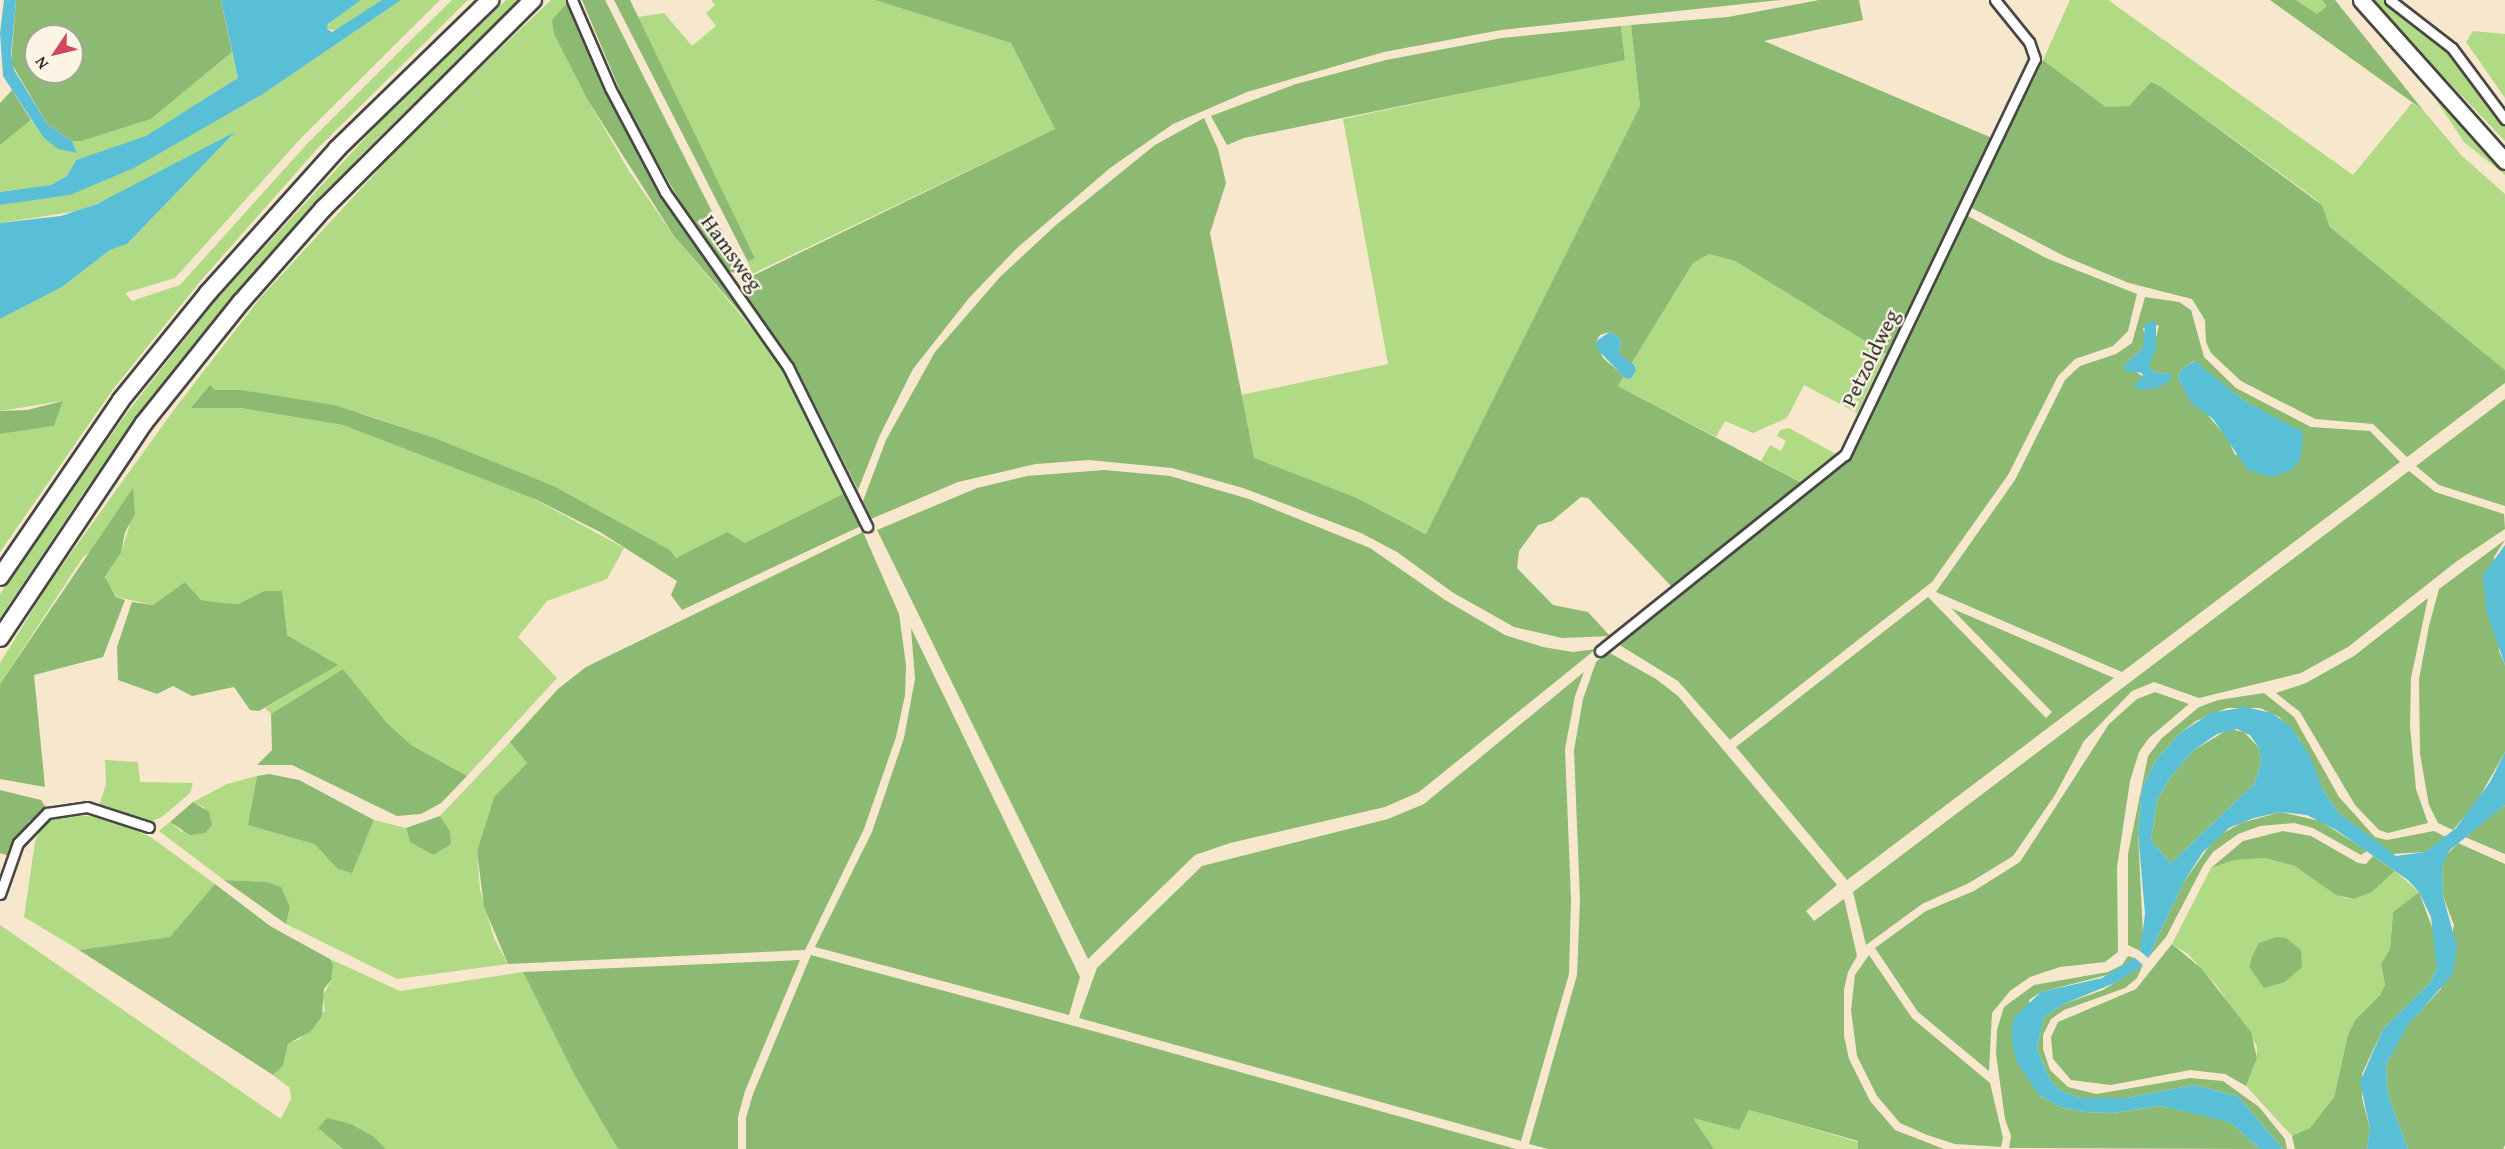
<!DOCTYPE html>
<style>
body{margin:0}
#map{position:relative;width:2505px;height:1149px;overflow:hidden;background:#f6e7cd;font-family:"Gentium Book Plus",serif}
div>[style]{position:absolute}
.green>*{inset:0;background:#b1da85}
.forest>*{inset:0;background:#8cba72}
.water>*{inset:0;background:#59bfd7}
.roads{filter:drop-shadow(2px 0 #494743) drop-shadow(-2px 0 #494743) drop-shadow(0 2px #494743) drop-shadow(0 -2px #494743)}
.street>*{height:9px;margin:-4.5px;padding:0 4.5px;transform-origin:4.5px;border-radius:4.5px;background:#fff}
.primary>*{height:15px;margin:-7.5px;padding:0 7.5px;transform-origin:7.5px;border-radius:7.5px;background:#fff}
.highway>*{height:16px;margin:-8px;padding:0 8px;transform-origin:8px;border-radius:8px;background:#fff}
span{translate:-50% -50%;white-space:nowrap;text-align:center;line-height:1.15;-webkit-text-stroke:4.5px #fcf5e5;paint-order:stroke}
.street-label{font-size:22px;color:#2b2b2b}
.north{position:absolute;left:24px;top:24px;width:60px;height:60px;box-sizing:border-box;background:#fcf5e5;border:2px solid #a8a49b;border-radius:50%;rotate:235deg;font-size:16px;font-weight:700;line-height:24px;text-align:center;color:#2b2b2b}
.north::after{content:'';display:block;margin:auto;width:21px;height:27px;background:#d1495b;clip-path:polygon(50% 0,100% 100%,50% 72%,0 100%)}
</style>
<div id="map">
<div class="green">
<i style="clip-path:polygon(361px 0,382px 0,337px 30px,326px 29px,331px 21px)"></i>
<i style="clip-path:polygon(401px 0,440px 0,301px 138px,175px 278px,125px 293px,132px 301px,180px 285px,307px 144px,408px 43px,452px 0,468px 0,318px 148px,203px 278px,114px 388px,0 552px,0 434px,54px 426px,62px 401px,0 411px,0 319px,62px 287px,110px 250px,127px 244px,233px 134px,125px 192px,78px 211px,0 223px,0 205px,69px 195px,133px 168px,263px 94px)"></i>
<i style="clip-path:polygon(506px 0,520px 0,361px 155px,228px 303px,84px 492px,0 618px,0 594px,30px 548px,126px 414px,215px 301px,378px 124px)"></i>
<i style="clip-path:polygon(551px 0,568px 0,589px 102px,629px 171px,674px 236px,776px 357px,845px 493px,745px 544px,727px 532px,676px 558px,670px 550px,554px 486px,435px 438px,363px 414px,241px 390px,214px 390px,192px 408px,241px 408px,343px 425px,527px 495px,624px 548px,607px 579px,547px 601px,518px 637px,557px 678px,467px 776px,411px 745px,387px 723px,343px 669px,271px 714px,265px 708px,337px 665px,287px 635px,264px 591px,238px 604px,223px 603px,201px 600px,185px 582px,153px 605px,117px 597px,105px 578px,121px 553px,130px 524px,83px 557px,0 684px,0 663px,48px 585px,173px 411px,261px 297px,417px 128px)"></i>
<i style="clip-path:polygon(711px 0,875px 0,1011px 43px,1055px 129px,752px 274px,748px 262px,755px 258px,638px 17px,664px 13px,692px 46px,716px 26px,706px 13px,715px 5px)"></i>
<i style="clip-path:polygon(2070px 0,2108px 0,2353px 175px,2412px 103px,2423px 110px,2462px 156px,2505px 194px,2505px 370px,2330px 227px,2322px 205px,2313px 197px,2160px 86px,2151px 82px,2129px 106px,2106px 107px,2043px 60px)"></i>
<i style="clip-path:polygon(2296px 0,2322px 0,2328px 6px,2317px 14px)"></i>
<i style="clip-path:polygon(2370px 0,2385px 0,2455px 54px,2505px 125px,2505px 141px)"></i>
<i style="clip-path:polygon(1631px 25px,1640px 106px,1427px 534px,1357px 498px,1254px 459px,1241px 395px,1388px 364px,1343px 119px,1625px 59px,1621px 26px)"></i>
<i style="clip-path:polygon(2473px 31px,2505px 34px,2505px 98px,2466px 42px)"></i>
<i style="clip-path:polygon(232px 52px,238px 78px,176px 120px,131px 144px,76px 160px,67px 176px,51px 185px,0 192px,0 145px,31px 120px,43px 137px,77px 153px,72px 141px,82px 141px,151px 119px)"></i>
<i style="clip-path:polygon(2417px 71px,2505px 167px,2505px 175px,2464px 142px)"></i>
<i style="clip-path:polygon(1709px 254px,1735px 261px,1886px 354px,1857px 413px,1804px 385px,1787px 418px,1753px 433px,1725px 421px,1716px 437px,1618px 386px,1624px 376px,1626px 379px,1634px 366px,1631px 364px,1693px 263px)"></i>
<i style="clip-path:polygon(1789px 428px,1836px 454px,1803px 483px,1761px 461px,1770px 445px,1781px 451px,1786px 441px,1777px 436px,1780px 430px)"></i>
<i style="clip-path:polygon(510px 742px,527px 763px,494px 797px,477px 851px,480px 890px,494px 938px,508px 964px,397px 979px,286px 924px,290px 907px,267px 882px,224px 880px,159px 831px,170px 822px,182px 832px,205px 808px,193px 802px,227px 784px,257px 776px,249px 825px,314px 844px,325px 856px,352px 872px,374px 820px,406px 828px,410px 842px,450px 831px,440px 816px)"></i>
<i style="clip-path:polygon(105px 760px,138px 762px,140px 782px,193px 783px,190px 793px,162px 817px,147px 823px,99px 806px,106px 784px)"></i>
<i style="clip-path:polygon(62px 814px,101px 817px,125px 825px,152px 838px,215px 884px,171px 937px,79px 950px,24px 917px,35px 842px,42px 825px)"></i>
<i style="clip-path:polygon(2265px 858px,2295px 866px,2344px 898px,2354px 899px,2372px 892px,2395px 871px,2419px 892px,2393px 912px,2390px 949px,2381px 964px,2385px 983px,2380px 995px,2355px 1020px,2348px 1035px,2334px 1097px,2310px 1128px,2292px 1136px,2246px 1086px,2257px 1058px,2257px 1046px,2217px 986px,2188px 954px,2172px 944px,2211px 868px,2234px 860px)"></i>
<i style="clip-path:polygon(0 925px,281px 1119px,291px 1099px,290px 1088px,273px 1075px,283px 1066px,288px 1044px,300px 1039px,325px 1010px,323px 996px,331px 980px,330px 959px,400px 991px,523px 972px,575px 1076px,618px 1149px,386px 1149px,373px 1136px,351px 1124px,327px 1119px,318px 1128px,343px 1149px,0 1149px)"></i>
<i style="clip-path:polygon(1749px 1110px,1858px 1142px,1858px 1149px,1714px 1149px,1692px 1117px,1739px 1130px)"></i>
</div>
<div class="forest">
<i style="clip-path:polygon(evenodd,16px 0,221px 0,232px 52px,151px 119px,82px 141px,72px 141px,48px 125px,11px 63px,16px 0,36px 36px,72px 36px,72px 72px,36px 72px,36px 36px)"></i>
<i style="clip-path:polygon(582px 0,605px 0,739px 265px,735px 273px,726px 271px,687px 213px,631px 117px)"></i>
<i style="clip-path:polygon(614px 0,630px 0,755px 258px,748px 262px)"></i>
<i style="clip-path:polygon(875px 0,1780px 0,1501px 30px,1384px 52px,1247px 92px,1173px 124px,1110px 168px,1017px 248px,969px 298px,913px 369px,879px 437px,858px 490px,797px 369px,743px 293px,746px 279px,1055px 129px,1011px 43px)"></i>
<i style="clip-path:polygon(1819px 0,1859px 0,1863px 20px,1764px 41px,1992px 138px,1886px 354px,1735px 261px,1709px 254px,1693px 263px,1631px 364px,1619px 354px,1621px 339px,1610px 332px,1600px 335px,1596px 341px,1603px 358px,1624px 376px,1618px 386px,1802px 483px,1671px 586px,1588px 498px,1581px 497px,1552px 521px,1538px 525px,1519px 551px,1517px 568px,1553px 605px,1588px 612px,1610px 636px,1562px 638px,1514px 627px,1452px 592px,1397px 552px,1361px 533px,1243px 488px,1172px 468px,1089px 460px,1036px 464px,958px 482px,871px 519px,863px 501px,886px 440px,935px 352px,1000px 277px,1056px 225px,1155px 145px,1204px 118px,1218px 149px,1226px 183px,1210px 233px,1254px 458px,1357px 498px,1426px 534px,1640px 106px,1631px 25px,1728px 17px)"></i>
<i style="clip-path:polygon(2270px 0,2296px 0,2317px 14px,2327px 6px,2322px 0,2335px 0,2423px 110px)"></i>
<i style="clip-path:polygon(569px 1px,641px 156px,682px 223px,763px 339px,674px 236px,589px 102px,554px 34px,552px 20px)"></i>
<i style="clip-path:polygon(1621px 26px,1625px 60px,1244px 138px,1227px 145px,1211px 116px,1296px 84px,1386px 60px,1502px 38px)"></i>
<i style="clip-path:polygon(2043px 60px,2106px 107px,2129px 106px,2151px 82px,2160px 86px,2322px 205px,2330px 227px,2505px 370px,2505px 383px,2407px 457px,2373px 424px,2315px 419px,2241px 381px,2211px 353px,2206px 342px,2205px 320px,2192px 299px,2129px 283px,2066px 257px,1970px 207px)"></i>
<i style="clip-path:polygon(12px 90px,31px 120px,0 145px,0 103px)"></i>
<i style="clip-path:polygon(1966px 215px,2046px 258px,2137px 294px,2128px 331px,2113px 346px,2075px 359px,2058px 376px,2008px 475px,1932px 582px,1730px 740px,1678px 681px,1618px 644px,1843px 462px)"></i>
<i style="clip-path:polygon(evenodd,2145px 297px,2179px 302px,2191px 310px,2204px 357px,2236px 388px,2311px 427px,2370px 431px,2400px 462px,2122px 672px,1936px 592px,2015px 480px,2065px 380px,2080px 366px,2116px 354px,2132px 343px,2145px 297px,2159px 325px,2149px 367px,2154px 372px,2170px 374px,2134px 385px,2144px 377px,2124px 365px,2143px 348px,2146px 341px,2143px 328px,2159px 325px,2145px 297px,2194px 361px,2246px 402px,2301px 432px,2235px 455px,2228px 439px,2181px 384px,2178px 376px,2183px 368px,2194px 361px)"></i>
<i style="clip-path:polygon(210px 385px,215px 390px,241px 390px,334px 405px,435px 438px,554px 486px,670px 550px,676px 558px,727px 532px,745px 543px,845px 493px,861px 526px,682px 610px,671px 595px,677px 581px,600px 532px,535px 499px,343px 425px,241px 408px,191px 408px)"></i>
<i style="clip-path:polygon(2505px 399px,2505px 506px,2439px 485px,2416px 466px)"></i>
<i style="clip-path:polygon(63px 401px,54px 426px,0 434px,0 411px,27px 410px)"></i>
<i style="clip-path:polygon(1104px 470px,1170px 476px,1249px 499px,1370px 548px,1445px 600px,1505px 635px,1543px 647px,1573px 652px,1596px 649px,1419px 792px,1385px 807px,1230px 843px,1195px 855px,1088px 959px,877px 530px,977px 488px,1027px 476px)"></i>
<i style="clip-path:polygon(2409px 471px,2435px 492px,2504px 514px,2505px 529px,2457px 561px,2348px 647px,2301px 673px,2199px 698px,2154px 682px,2132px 691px,2084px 741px,2055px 795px,2013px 856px,1969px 883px,1922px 904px,1866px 945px,1853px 892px)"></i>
<i style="clip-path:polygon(133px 488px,135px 514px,125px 532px,121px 553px,105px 577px,116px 597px,125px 600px,103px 657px,34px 675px,45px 787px,0 779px,0 684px)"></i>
<i style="clip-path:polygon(863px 532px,899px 614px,906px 665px,905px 695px,896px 737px,864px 829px,805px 950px,508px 964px,484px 907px,477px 851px,494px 797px,527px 763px,510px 742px,558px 689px,586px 667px)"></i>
<i style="clip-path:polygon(2505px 540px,2494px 557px,2499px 651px,2505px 665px,2505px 752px,2476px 803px,2453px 830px,2438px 823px,2429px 805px,2420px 754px,2419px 679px,2429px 626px,2439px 589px)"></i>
<i style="clip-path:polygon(185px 582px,201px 600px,223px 603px,238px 604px,264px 591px,282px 591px,287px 635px,338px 665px,259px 711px,250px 710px,234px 687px,192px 696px,173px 686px,157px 694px,118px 680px,117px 647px,132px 602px,153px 605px)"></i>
<i style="clip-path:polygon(1928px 597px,2046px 718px,2052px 712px,1951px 608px,2114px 678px,1847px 880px,1736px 747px)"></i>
<i style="clip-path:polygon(2428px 598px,2411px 678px,2410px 726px,2416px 789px,2428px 823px,2388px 833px,2379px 830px,2355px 805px,2300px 712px,2276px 693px,2306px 683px,2354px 656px)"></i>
<i style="clip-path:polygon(911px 628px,1080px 977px,1069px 1015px,815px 947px,872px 832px,904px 738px,915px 679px)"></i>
<i style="clip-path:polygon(1608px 652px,1656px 679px,1678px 696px,1837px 885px,1806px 911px,1814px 921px,1844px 899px,1845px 903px,1857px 956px,1848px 972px,1844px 989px,1844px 1036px,1849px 1059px,1870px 1101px,1895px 1130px,1944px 1149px,1858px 1149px,1858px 1141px,1749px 1110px,1739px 1130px,1693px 1118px,1714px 1149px,1548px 1149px,1529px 1144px,1577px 975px,1580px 900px,1574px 750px,1583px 699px,1596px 662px)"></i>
<i style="clip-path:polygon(343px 669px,387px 723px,411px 745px,467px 776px,441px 803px,421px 814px,397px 816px,292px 765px,257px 765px,272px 750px,271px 714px)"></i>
<i style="clip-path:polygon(1584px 672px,1575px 696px,1565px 749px,1571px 900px,1569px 974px,1521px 1141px,1079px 1018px,1097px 968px,1202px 866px,1388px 819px,1424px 804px)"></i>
<i style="clip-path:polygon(2155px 692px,2189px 704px,2149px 738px,2139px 752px,2130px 781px,2117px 867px,2118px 952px,2105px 962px,2060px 967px,2030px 977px,2010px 991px,1992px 1013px,1989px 1071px,1918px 1012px,1875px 948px,1926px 911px,1974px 891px,2020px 862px,2109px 724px,2137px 699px)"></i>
<i style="clip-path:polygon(2264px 693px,2294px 717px,2339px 797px,2375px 837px,2387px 840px,2434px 831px,2446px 837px,2425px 852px,2392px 854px,2339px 813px,2323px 790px,2299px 738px,2279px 717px,2260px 708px,2227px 708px,2196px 721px,2180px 733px,2156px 760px,2142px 788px,2138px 832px,2143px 936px,2140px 951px,2128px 945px,2128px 854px,2148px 756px,2162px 738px,2199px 707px,2218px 700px)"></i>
<i style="clip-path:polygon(2229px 729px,2244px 732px,2259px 748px,2261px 764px,2254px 784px,2171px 863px,2151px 841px,2157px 800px,2170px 778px,2194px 750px)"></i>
<i style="clip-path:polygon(269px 774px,299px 780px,374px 820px,352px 873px,338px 869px,314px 844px,248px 825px,257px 776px)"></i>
<i style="clip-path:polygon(0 790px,41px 800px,47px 809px,29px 821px,9px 856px,0 853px)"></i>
<i style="clip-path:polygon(193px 802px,209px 812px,212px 825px,205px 833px,190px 835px,170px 822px)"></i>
<i style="clip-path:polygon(2505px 805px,2505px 854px,2465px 837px)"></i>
<i style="clip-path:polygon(2281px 812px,2320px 821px,2367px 851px,2361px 855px,2313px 828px,2294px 823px,2260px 826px,2238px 834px,2213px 852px,2203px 866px,2166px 937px,2148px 958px,2183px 883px,2215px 838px,2241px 823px)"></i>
<i style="clip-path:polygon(440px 816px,450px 831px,451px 844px,434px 855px,410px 842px,406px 828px)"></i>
<i style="clip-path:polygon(2283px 831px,2311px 836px,2358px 863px,2366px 864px,2373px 856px,2395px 871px,2372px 892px,2354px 899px,2336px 895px,2295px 866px,2265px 858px,2234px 860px,2211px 868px,2243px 841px)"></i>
<i style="clip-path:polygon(2458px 843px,2505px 864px,2505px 1145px,2503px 1149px,2408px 1149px,2388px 1095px,2386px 1065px,2408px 1024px,2441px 989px,2454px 925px,2443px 896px,2442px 866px,2445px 857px)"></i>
<i style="clip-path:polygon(224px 880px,267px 882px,281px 887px,290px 907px,286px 924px)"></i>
<i style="clip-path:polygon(215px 884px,270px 926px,330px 959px,333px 965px,331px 980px,324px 989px,322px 1016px,311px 1031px,288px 1044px,283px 1066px,273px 1075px,79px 950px,170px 937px)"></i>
<i style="clip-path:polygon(2419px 892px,2436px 938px,2437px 968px,2430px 983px,2383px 1029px,2362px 1074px,2362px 1098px,2370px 1129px,2367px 1149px,2295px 1149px,2292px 1136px,2310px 1128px,2334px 1097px,2348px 1035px,2355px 1020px,2380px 995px,2385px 984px,2381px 964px,2390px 949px,2393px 912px)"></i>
<i style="clip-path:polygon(2277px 937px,2286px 938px,2301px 950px,2302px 967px,2285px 982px,2264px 988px,2250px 968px,2251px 959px,2259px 943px)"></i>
<i style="clip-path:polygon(2172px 944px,2202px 969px,2251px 1032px,2257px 1058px,2246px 1086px,2225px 1074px,2190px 1070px,2111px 1085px,2071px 1080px,2053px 1059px,2051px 1037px,2058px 1022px,2136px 989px)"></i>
<i style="clip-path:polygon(811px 955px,1104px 1034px,1516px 1149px,746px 1149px,746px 1118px,753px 1094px)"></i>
<i style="clip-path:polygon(1869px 955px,1912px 1018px,1990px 1083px,2003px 1138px,2001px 1147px,1955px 1144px,1927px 1135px,1900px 1123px,1877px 1096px,1857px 1056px,1851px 1010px,1855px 975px)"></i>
<i style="clip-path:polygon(2128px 956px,2135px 958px,2111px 974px,2041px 992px,2029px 1000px,2040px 1096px,2060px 1107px,2083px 1112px,2113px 1113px,2160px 1106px,2212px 1117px,2231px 1123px,2260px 1149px,2009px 1148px,2011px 1136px,2005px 1119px,1996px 1054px,1997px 1030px,2004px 1007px,2034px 985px,2108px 972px,2122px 965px)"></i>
<i style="clip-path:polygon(800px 960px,745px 1091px,738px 1117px,738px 1149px,618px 1149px,575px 1076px,523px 972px)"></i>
<i style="clip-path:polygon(2143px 965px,2137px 978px,2125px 988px,2064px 1010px,2051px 1019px,2043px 1035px,2043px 1049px,2050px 1070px,2068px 1087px,2096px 1094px,2190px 1078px,2223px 1081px,2259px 1107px,2285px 1139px,2287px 1149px,2283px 1149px,2238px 1096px,2194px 1085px,2126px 1098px,2080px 1098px,2059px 1090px,2051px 1081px,2037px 1049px,2044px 1017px,2064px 1004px,2103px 990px)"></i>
<i style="clip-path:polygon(327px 1118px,351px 1124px,373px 1136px,386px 1149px,343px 1149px,318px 1128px)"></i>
</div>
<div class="water">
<i style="clip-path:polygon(4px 0,16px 0,11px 55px,14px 70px,48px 125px,72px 141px,77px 153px,58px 149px,43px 137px,3px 76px,0 33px)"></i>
<i style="clip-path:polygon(221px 0,361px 0,328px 24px,327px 29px,332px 32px,382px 0,401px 0,263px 94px,134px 168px,70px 195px,0 205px,0 192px,51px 185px,67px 176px,76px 160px,146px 136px,238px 78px)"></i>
<i style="clip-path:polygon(235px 132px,127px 244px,110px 250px,62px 287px,0 319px,0 223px,61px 216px,97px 204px)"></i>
<i style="clip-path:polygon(2156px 321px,2156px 347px,2149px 367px,2154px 372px,2170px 374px,2172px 380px,2155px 389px,2137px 389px,2134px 385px,2143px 377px,2142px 373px,2125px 371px,2124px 365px,2143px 348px,2145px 323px)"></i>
<i style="clip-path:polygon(1610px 332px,1621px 339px,1619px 354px,1634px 365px,1636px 371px,1631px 378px,1626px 379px,1598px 350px,1596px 341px)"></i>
<i style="clip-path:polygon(2195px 361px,2246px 402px,2303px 432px,2301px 457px,2292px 470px,2272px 477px,2248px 470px,2213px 419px,2191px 403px,2181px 384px,2178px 376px,2183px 368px)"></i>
<i style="clip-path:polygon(2505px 545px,2505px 665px,2487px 613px,2483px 575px)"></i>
<i style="clip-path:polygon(evenodd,2245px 707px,2272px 713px,2292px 728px,2310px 756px,2323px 790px,2339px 813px,2396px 856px,2425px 852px,2456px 828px,2490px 782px,2505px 752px,2505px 805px,2450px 850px,2442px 866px,2443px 896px,2457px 947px,2453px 974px,2408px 1025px,2386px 1065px,2388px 1095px,2408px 1149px,2367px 1149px,2370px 1129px,2360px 1082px,2383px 1029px,2430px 983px,2437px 968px,2431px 917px,2419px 892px,2408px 880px,2336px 830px,2307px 815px,2281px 812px,2254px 818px,2229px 828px,2203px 852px,2183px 883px,2148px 958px,2140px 951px,2145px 914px,2138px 832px,2142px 788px,2156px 760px,2180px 733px,2211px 713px,2245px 707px,2237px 729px,2250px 735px,2259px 748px,2261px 764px,2254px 784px,2171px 863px,2151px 841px,2157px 800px,2170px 778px,2194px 750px,2217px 734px,2237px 729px)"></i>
<i style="clip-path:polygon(2135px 958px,2143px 965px,2119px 981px,2064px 1004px,2044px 1017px,2037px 1049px,2051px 1081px,2059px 1090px,2080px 1098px,2126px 1098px,2194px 1085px,2238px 1096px,2283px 1149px,2260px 1149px,2231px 1123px,2196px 1114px,2160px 1106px,2113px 1113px,2083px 1112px,2060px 1107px,2040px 1096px,2016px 1061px,2011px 1034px,2014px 1017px,2041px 992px,2102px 978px)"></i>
</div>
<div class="roads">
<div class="street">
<i style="left:572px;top:0;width:96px;rotate:66.6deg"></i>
<i style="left:610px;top:88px;width:118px;rotate:62.1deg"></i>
<i style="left:665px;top:192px;width:214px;rotate:54.9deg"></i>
<i style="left:788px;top:367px;width:178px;rotate:63.6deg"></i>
<i style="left:2390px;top:0;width:78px;rotate:37.7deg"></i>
<i style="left:2452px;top:48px;width:89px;rotate:53.3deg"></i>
<i style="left:1600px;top:651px;width:314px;rotate:-38.7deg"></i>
<i style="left:1845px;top:455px;width:439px;rotate:-64.4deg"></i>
<i style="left:2035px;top:59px;width:18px;rotate:-109deg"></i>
<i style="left:2029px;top:42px;width:54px;rotate:-129deg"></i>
<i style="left:0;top:894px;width:54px;rotate:-70.6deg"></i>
<i style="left:18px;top:843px;width:42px;rotate:-46deg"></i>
<i style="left:47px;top:813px;width:40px;rotate:-8.5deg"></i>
<i style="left:87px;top:807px;width:65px;rotate:17.9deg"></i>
</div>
<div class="primary">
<i style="left:2361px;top:0;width:216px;rotate:48.2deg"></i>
</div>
<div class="highway">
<i style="left:0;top:577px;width:214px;rotate:-55.6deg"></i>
<i style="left:121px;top:400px;width:138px;rotate:-50.9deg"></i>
<i style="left:208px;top:293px;width:193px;rotate:-48.1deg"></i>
<i style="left:337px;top:149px;width:214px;rotate:-44.2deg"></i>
<i style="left:0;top:638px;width:259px;rotate:-56.2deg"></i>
<i style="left:144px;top:423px;width:155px;rotate:-51.3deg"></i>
<i style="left:241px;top:302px;width:125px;rotate:-48.6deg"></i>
<i style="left:324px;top:208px;width:295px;rotate:-44.9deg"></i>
</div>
</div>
<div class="street-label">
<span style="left:732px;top:253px;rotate:54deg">Hamsweg</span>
<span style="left:1870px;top:358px;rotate:-64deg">Petzoldweg</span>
</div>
<div class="north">N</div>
</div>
